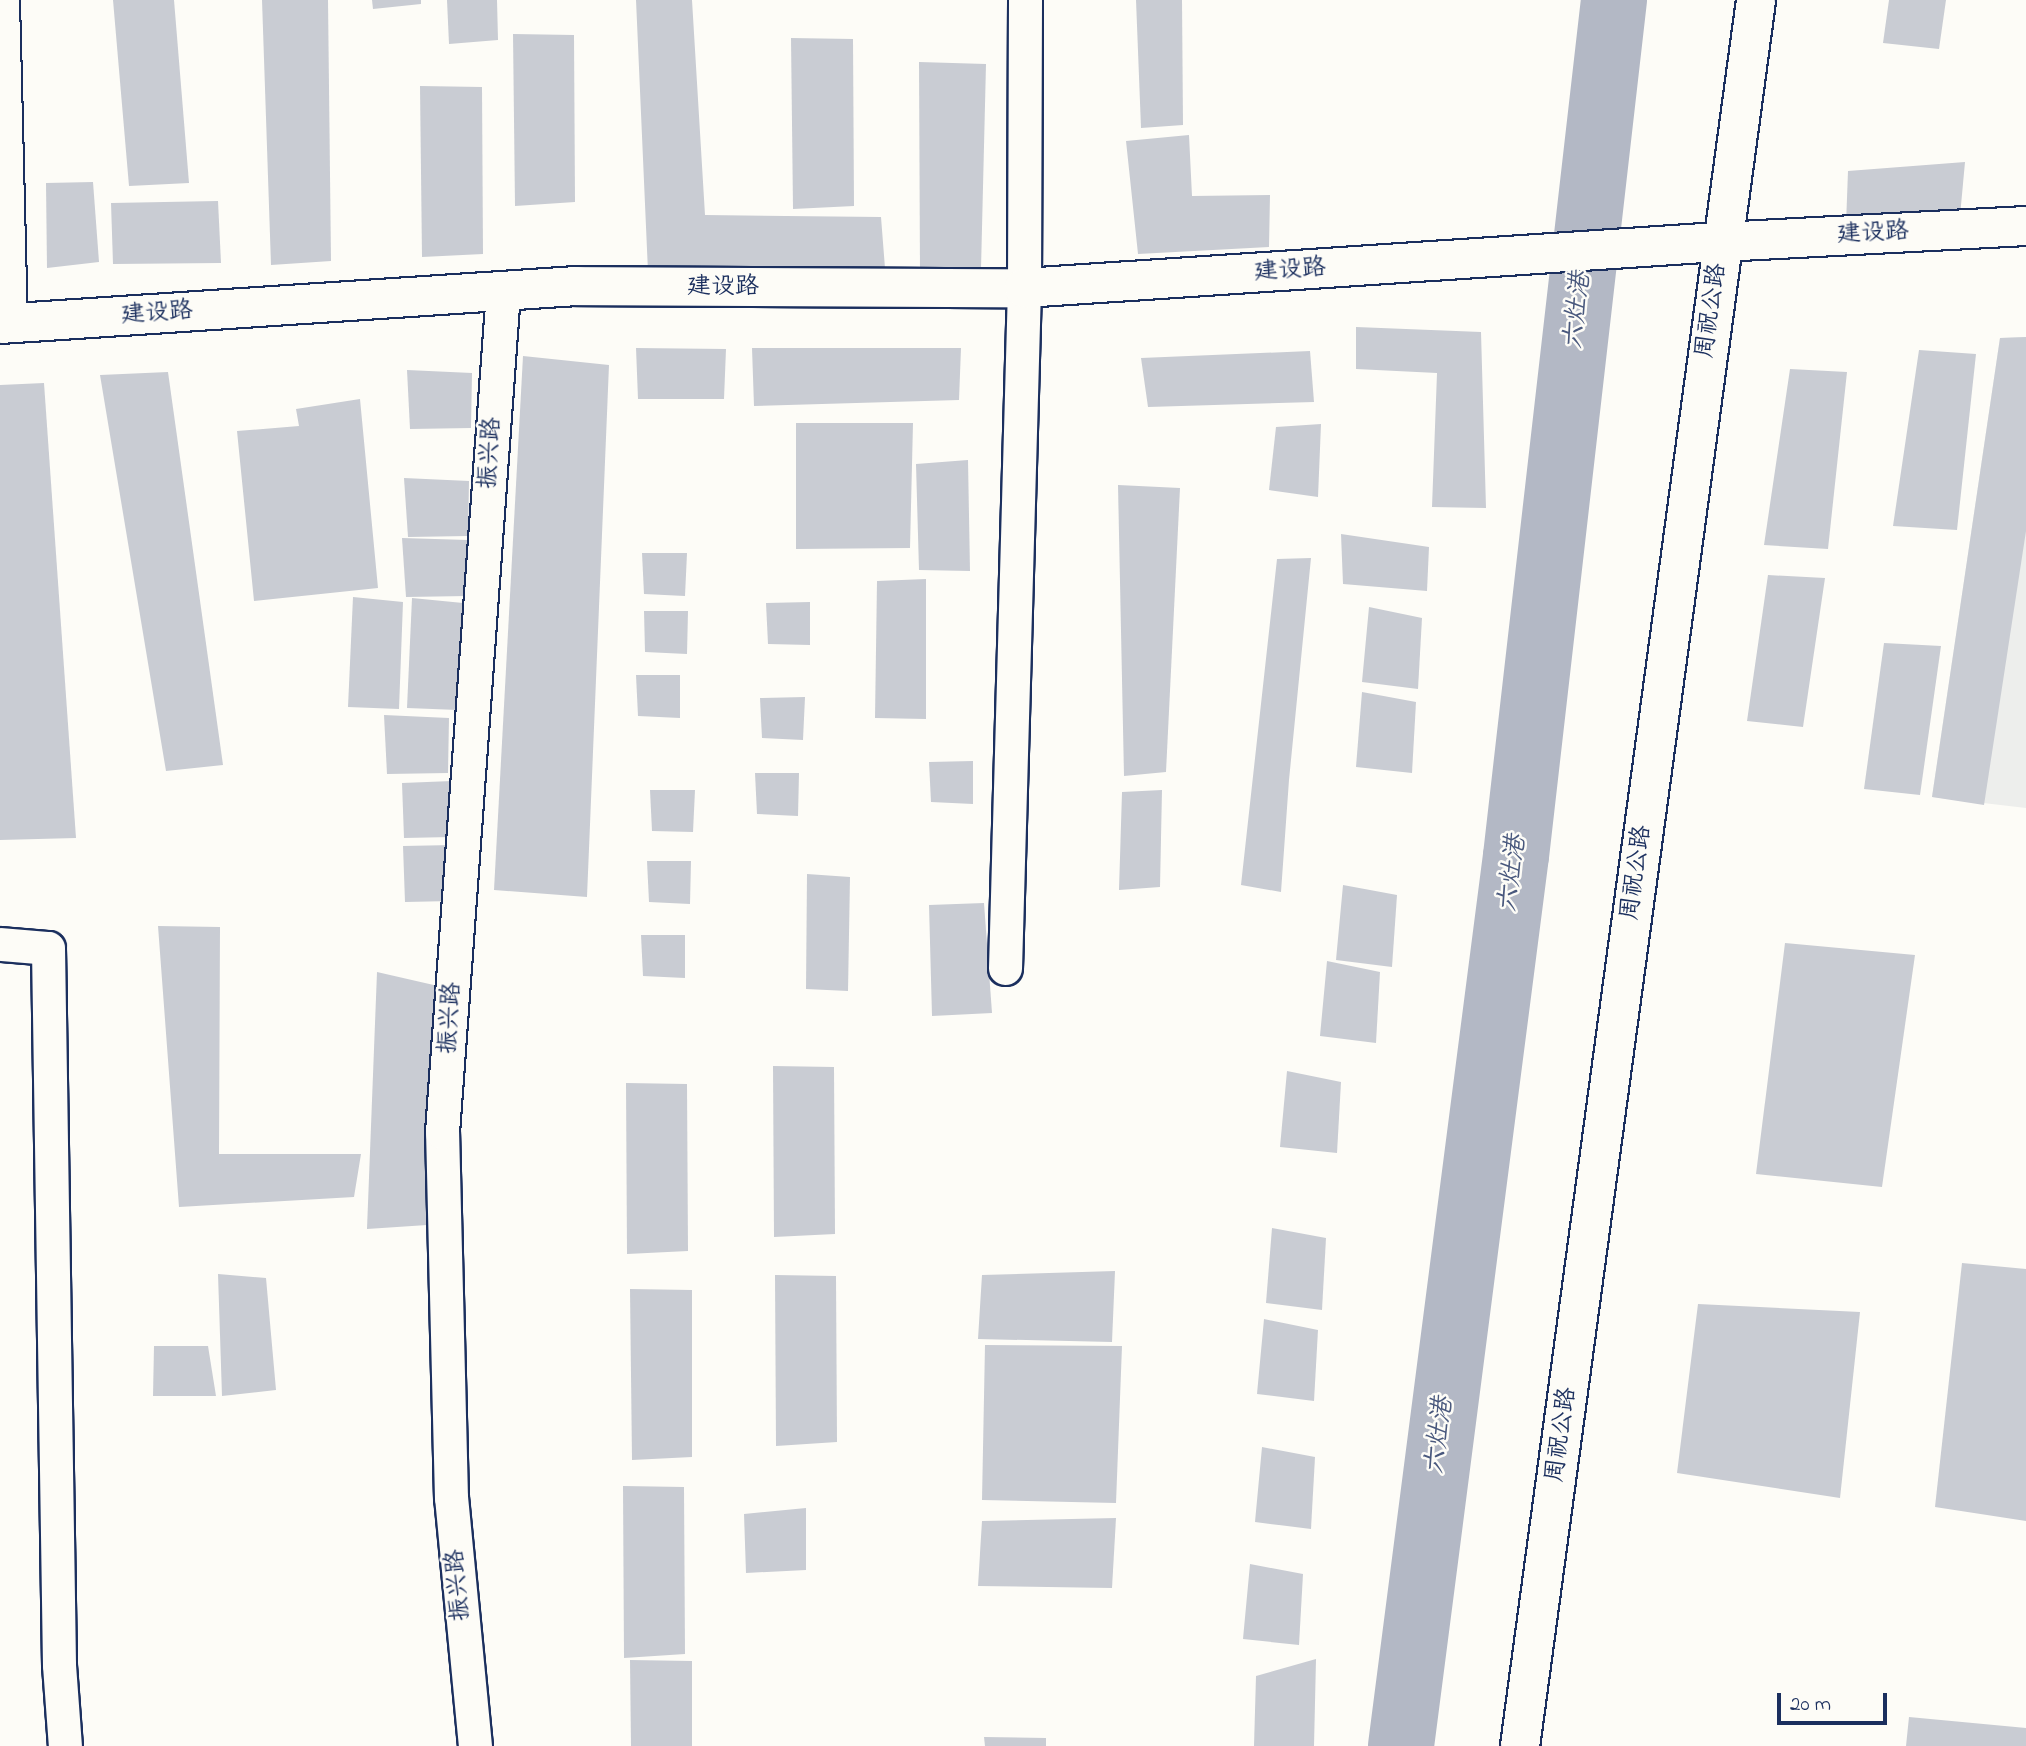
<!DOCTYPE html>
<meta charset="utf-8">
<style>
body{margin:0}
#map{position:relative;width:2026px;height:1746px;overflow:hidden;background:#fdfcf7;font-family:"Indie Flower","LXGW WenKai TC",sans-serif}
div>[style]{position:absolute}
.built>*{inset:0;background:#edeeec}
.river>*{height:66px;margin:-33px;padding:0 33px;transform-origin:33px;border-radius:33px;background:#b3b8c5}
.building>*{inset:0;background:#c9ccd3}
.roads{filter:drop-shadow(2px 0 #1b2f5e) drop-shadow(-2px 0 #1b2f5e) drop-shadow(0 2px #1b2f5e) drop-shadow(0 -2px #1b2f5e)}
.street>*{height:33px;margin:-16.5px;padding:0 16.5px;transform-origin:16.5px;border-radius:16.5px;background:#fdfcf7}
.secondary>*{height:38px;margin:-19px;padding:0 19px;transform-origin:19px;border-radius:19px;background:#fdfcf7}
span{translate:-50% -50%;white-space:nowrap;text-align:center;line-height:1.15;-webkit-text-stroke:5px #fdfcf7;paint-order:stroke}
.street-label{font-size:24px;color:#1b2f5e}
.water-label{font-size:26px;color:#49587d;font-style:italic}
.scale{position:absolute;left:1777px;top:1693px;width:110px;height:32px;box-sizing:border-box;border:4px solid #1b2f5e;border-top:0;padding-left:9px;font-size:21px;line-height:24px;white-space:nowrap;color:#1b2f5e;-webkit-text-stroke:5px #fdfcf7;paint-order:stroke}
</style>
<div id="map">
<div class="built">
<i style="clip-path:polygon(2026px 337px,2026px 808px,1932px 797px,2000px 338px)"></i>
</div>
<div class="river">
<i style="left:1401px;top:1746px;width:897px;rotate:-82.64deg"></i>
<i style="left:1516px;top:856px;width:862px;rotate:-83.47deg"></i>
</div>
<div class="building">
<i style="clip-path:polygon(113px 0,174px 0,189px 183px,129px 186px)"></i>
<i style="clip-path:polygon(262px 0,328px 0,331px 261px,271px 265px)"></i>
<i style="clip-path:polygon(372px 0,421px 0,421px 4px,373px 9px)"></i>
<i style="clip-path:polygon(447px 0,497px 0,498px 40px,449px 44px)"></i>
<i style="clip-path:polygon(636px 0,692px 0,705px 215px,881px 217px,885px 268px,648px 272px)"></i>
<i style="clip-path:polygon(1136px 0,1182px 0,1183px 125px,1141px 128px)"></i>
<i style="clip-path:polygon(1889px 0,1946px 0,1939px 49px,1883px 43px)"></i>
<i style="clip-path:polygon(513px 34px,574px 35px,575px 202px,515px 206px)"></i>
<i style="clip-path:polygon(791px 38px,853px 39px,854px 206px,793px 209px)"></i>
<i style="clip-path:polygon(919px 62px,986px 64px,981px 269px,920px 273px)"></i>
<i style="clip-path:polygon(420px 86px,482px 87px,483px 254px,422px 257px)"></i>
<i style="clip-path:polygon(1189px 135px,1192px 196px,1270px 195px,1269px 247px,1138px 254px,1126px 141px)"></i>
<i style="clip-path:polygon(1965px 162px,1959px 227px,1846px 225px,1848px 171px)"></i>
<i style="clip-path:polygon(93px 182px,99px 262px,47px 268px,46px 183px)"></i>
<i style="clip-path:polygon(218px 201px,221px 263px,113px 264px,111px 203px)"></i>
<i style="clip-path:polygon(1356px 327px,1481px 332px,1486px 508px,1432px 507px,1437px 373px,1356px 369px)"></i>
<i style="clip-path:polygon(2026px 337px,2026px 531px,1984px 805px,1932px 797px,2000px 338px)"></i>
<i style="clip-path:polygon(636px 348px,726px 349px,724px 399px,638px 399px)"></i>
<i style="clip-path:polygon(752px 348px,961px 348px,959px 400px,754px 406px)"></i>
<i style="clip-path:polygon(1919px 350px,1976px 354px,1957px 530px,1893px 526px)"></i>
<i style="clip-path:polygon(1310px 351px,1314px 402px,1148px 407px,1141px 358px)"></i>
<i style="clip-path:polygon(523px 356px,609px 365px,587px 897px,494px 890px)"></i>
<i style="clip-path:polygon(1790px 369px,1847px 372px,1828px 549px,1764px 545px)"></i>
<i style="clip-path:polygon(407px 370px,472px 373px,471px 428px,410px 429px)"></i>
<i style="clip-path:polygon(168px 372px,223px 765px,166px 771px,100px 375px)"></i>
<i style="clip-path:polygon(44px 383px,76px 838px,0 840px,0 385px)"></i>
<i style="clip-path:polygon(360px 399px,378px 588px,254px 601px,237px 431px,299px 426px,296px 409px)"></i>
<i style="clip-path:polygon(796px 423px,913px 423px,910px 548px,796px 549px)"></i>
<i style="clip-path:polygon(1321px 424px,1318px 497px,1269px 490px,1276px 427px)"></i>
<i style="clip-path:polygon(968px 460px,970px 571px,919px 570px,916px 464px)"></i>
<i style="clip-path:polygon(404px 478px,469px 481px,468px 536px,408px 537px)"></i>
<i style="clip-path:polygon(1118px 485px,1180px 488px,1166px 772px,1124px 776px)"></i>
<i style="clip-path:polygon(1341px 534px,1429px 547px,1427px 591px,1343px 584px)"></i>
<i style="clip-path:polygon(402px 538px,468px 540px,467px 596px,406px 597px)"></i>
<i style="clip-path:polygon(642px 553px,687px 553px,685px 596px,644px 594px)"></i>
<i style="clip-path:polygon(1311px 558px,1289px 780px,1281px 892px,1241px 885px,1277px 559px)"></i>
<i style="clip-path:polygon(1768px 575px,1825px 578px,1803px 727px,1747px 721px)"></i>
<i style="clip-path:polygon(926px 579px,926px 719px,875px 718px,877px 581px)"></i>
<i style="clip-path:polygon(353px 597px,403px 602px,399px 709px,348px 707px)"></i>
<i style="clip-path:polygon(412px 598px,463px 603px,458px 710px,407px 708px)"></i>
<i style="clip-path:polygon(810px 602px,810px 645px,768px 644px,766px 603px)"></i>
<i style="clip-path:polygon(1369px 607px,1422px 618px,1418px 689px,1362px 682px)"></i>
<i style="clip-path:polygon(644px 611px,688px 611px,687px 654px,645px 652px)"></i>
<i style="clip-path:polygon(1884px 643px,1941px 646px,1920px 795px,1864px 789px)"></i>
<i style="clip-path:polygon(636px 675px,680px 675px,680px 718px,638px 716px)"></i>
<i style="clip-path:polygon(1362px 692px,1416px 702px,1412px 773px,1356px 767px)"></i>
<i style="clip-path:polygon(805px 697px,803px 740px,762px 738px,760px 698px)"></i>
<i style="clip-path:polygon(384px 715px,449px 718px,448px 773px,387px 774px)"></i>
<i style="clip-path:polygon(973px 761px,973px 804px,931px 802px,929px 762px)"></i>
<i style="clip-path:polygon(755px 773px,799px 773px,798px 816px,757px 814px)"></i>
<i style="clip-path:polygon(452px 781px,451px 837px,404px 838px,402px 783px)"></i>
<i style="clip-path:polygon(650px 790px,695px 790px,693px 832px,652px 831px)"></i>
<i style="clip-path:polygon(1162px 790px,1160px 887px,1119px 890px,1122px 792px)"></i>
<i style="clip-path:polygon(453px 845px,452px 901px,405px 902px,403px 846px)"></i>
<i style="clip-path:polygon(647px 861px,691px 861px,690px 904px,649px 902px)"></i>
<i style="clip-path:polygon(807px 874px,850px 877px,848px 991px,806px 989px)"></i>
<i style="clip-path:polygon(1343px 885px,1397px 895px,1392px 967px,1336px 960px)"></i>
<i style="clip-path:polygon(984px 903px,992px 1013px,932px 1016px,929px 905px)"></i>
<i style="clip-path:polygon(158px 926px,220px 927px,219px 1154px,361px 1154px,354px 1197px,179px 1207px)"></i>
<i style="clip-path:polygon(641px 935px,685px 935px,685px 978px,643px 976px)"></i>
<i style="clip-path:polygon(1785px 943px,1915px 955px,1882px 1187px,1756px 1174px)"></i>
<i style="clip-path:polygon(1327px 961px,1380px 972px,1376px 1043px,1320px 1036px)"></i>
<i style="clip-path:polygon(377px 972px,438px 986px,427px 1225px,367px 1229px)"></i>
<i style="clip-path:polygon(773px 1066px,834px 1067px,835px 1234px,774px 1237px)"></i>
<i style="clip-path:polygon(1287px 1071px,1341px 1082px,1337px 1153px,1280px 1147px)"></i>
<i style="clip-path:polygon(626px 1083px,687px 1084px,688px 1251px,627px 1254px)"></i>
<i style="clip-path:polygon(1272px 1228px,1326px 1238px,1322px 1310px,1266px 1303px)"></i>
<i style="clip-path:polygon(1962px 1263px,2026px 1269px,2026px 1521px,1935px 1507px)"></i>
<i style="clip-path:polygon(1115px 1271px,1112px 1342px,978px 1339px,982px 1275px)"></i>
<i style="clip-path:polygon(218px 1274px,266px 1278px,276px 1390px,222px 1396px)"></i>
<i style="clip-path:polygon(775px 1275px,836px 1276px,837px 1442px,776px 1446px)"></i>
<i style="clip-path:polygon(630px 1289px,692px 1290px,692px 1457px,632px 1460px)"></i>
<i style="clip-path:polygon(1698px 1304px,1860px 1312px,1840px 1498px,1677px 1473px)"></i>
<i style="clip-path:polygon(1264px 1319px,1318px 1330px,1314px 1401px,1257px 1394px)"></i>
<i style="clip-path:polygon(985px 1345px,1122px 1346px,1116px 1503px,982px 1500px)"></i>
<i style="clip-path:polygon(154px 1346px,208px 1346px,216px 1396px,153px 1396px)"></i>
<i style="clip-path:polygon(1262px 1447px,1315px 1457px,1311px 1529px,1255px 1522px)"></i>
<i style="clip-path:polygon(623px 1486px,684px 1487px,685px 1654px,624px 1658px)"></i>
<i style="clip-path:polygon(806px 1508px,806px 1570px,746px 1573px,744px 1514px)"></i>
<i style="clip-path:polygon(1116px 1518px,1112px 1588px,978px 1586px,982px 1521px)"></i>
<i style="clip-path:polygon(1250px 1564px,1303px 1574px,1299px 1645px,1243px 1639px)"></i>
<i style="clip-path:polygon(1316px 1659px,1314px 1746px,1254px 1746px,1256px 1676px)"></i>
<i style="clip-path:polygon(630px 1660px,692px 1661px,692px 1746px,631px 1746px)"></i>
<i style="clip-path:polygon(1909px 1717px,2026px 1728px,2026px 1746px,1906px 1746px)"></i>
<i style="clip-path:polygon(984px 1737px,1046px 1738px,1046px 1746px,985px 1746px)"></i>
</div>
<div class="roads">
<div class="street">
<i style="left:2px;top:0;width:324px;rotate:88.6deg"></i>
<i style="left:0;top:944px;width:48px;rotate:4.8deg"></i>
<i style="left:48px;top:948px;width:717px;rotate:89.12deg"></i>
<i style="left:59px;top:1665px;width:81px;rotate:85.8deg"></i>
<i style="left:1005px;top:968px;width:680px;rotate:-88.4deg"></i>
<i style="left:1024px;top:288px;width:288px;rotate:-89.8deg"></i>
<i style="left:475px;top:1746px;width:249px;rotate:-95.5deg"></i>
<i style="left:451px;top:1498px;width:366px;rotate:-91.4deg"></i>
<i style="left:442px;top:1132px;width:843px;rotate:-85.85deg"></i>
</div>
<div class="secondary">
<i style="left:1721px;top:242px;width:305px;rotate:-3deg"></i>
<i style="left:0;top:324px;width:578px;rotate:-3.77deg"></i>
<i style="left:577px;top:286px;width:447px;rotate:0.3deg"></i>
<i style="left:1024px;top:288px;width:696px;rotate:-3.79deg"></i>
<i style="left:1520px;top:1746px;width:1762px;rotate:-82.3deg"></i>
</div>
</div>
<div class="street-label">
<span style="left:1873px;top:234px;rotate:-3deg">建设路</span>
<span style="left:1290px;top:271px;rotate:-4deg">建设路</span>
<span style="left:723px;top:288px">建设路</span>
<span style="left:1712px;top:311px;rotate:-82deg">周祝公路</span>
<span style="left:157px;top:314px;rotate:-4deg">建设路</span>
<span style="left:491px;top:453px;rotate:-86deg">振兴路</span>
<span style="left:1637px;top:873px;rotate:-82deg">周祝公路</span>
<span style="left:451px;top:1018px;rotate:-86deg">振兴路</span>
<span style="left:1562px;top:1435px;rotate:-82deg">周祝公路</span>
<span style="left:459px;top:1585px;rotate:-95deg">振兴路</span>
</div>
<div class="water-label">
<span style="left:1579px;top:311px;rotate:-84deg">六灶港</span>
<span style="left:1514px;top:874px;rotate:-83deg">六灶港</span>
<span style="left:1441px;top:1436px;rotate:-83deg">六灶港</span>
</div>
<div class="scale">20 m</div>
</div>
